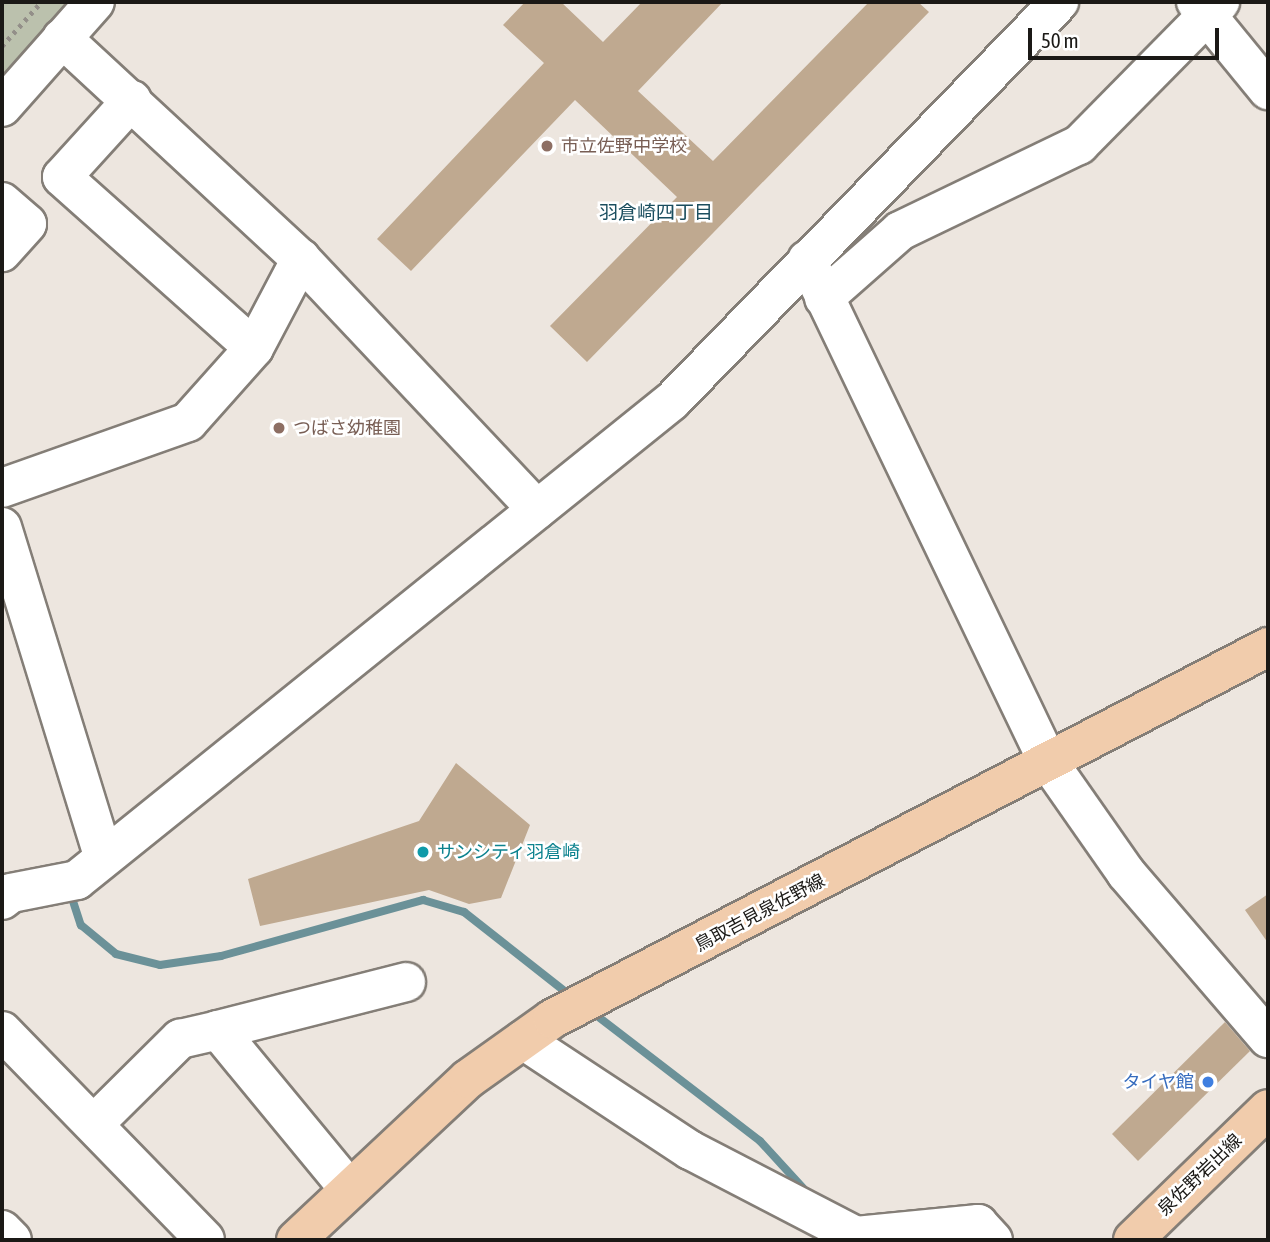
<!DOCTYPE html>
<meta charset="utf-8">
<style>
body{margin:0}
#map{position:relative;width:1270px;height:1242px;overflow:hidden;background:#ede6df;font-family:"Asap Condensed","Noto Sans JP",sans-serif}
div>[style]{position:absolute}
.green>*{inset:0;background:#bbc1ad}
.stream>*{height:8px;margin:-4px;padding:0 4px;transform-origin:4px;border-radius:4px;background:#6b9198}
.building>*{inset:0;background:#bfa990}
.path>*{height:4.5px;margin-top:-2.25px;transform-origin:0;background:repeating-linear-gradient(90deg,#938f89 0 3.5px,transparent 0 8.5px)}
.roads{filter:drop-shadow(2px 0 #847e77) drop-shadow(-2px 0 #847e77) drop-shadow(0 2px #847e77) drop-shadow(0 -2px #847e77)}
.minor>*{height:38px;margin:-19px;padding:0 19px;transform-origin:19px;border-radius:19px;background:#fff}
.major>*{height:38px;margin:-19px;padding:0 19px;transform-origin:19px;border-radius:19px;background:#f1ccac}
.dots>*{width:19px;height:19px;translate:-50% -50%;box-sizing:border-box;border:4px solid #fff;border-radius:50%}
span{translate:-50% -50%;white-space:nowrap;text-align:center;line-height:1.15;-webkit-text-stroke:5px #fff;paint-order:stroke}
.education-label{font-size:18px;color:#785e54}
.left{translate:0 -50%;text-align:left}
.culture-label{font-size:18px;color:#0d838f}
.street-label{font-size:18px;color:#1b1916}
.shop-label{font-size:18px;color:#366cbe}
.right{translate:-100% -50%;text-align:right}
.neighbourhood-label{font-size:19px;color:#1b4e5f}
.frame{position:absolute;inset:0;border:4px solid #1b1916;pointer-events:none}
.scale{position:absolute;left:1028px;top:28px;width:191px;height:32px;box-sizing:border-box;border:4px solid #1b1916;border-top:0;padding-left:9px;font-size:21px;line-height:24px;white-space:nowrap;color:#1b1916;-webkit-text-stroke:5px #fff;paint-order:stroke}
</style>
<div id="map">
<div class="green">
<i style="clip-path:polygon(3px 2px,80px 2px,2px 89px,2px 3px)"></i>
</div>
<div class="stream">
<i style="left:70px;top:892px;width:35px;rotate:72deg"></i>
<i style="left:81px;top:925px;width:45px;rotate:39.6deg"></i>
<i style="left:116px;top:954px;width:45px;rotate:14deg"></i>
<i style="left:160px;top:965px;width:62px;rotate:-8.4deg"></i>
<i style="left:221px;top:956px;width:210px;rotate:-15.5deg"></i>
<i style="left:423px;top:900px;width:43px;rotate:16.3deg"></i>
<i style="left:464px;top:912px;width:131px;rotate:38.2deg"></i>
<i style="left:592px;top:1012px;width:212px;rotate:37.5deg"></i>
<i style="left:760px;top:1141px;width:65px;rotate:47.5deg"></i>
</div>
<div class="building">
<i style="clip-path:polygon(525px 2px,561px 2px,603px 42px,642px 2px,723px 2px,638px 91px,713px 161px,869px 2px,918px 2px,929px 12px,587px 362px,550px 326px,677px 197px,575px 100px,411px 271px,377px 239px,544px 63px,503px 25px)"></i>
<i style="clip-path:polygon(456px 763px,530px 825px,501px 898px,469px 904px,429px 890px,260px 926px,248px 879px,419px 821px)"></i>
<i style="clip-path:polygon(1268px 894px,1268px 943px,1245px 910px)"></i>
<i style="clip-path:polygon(1225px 1022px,1250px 1051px,1138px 1161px,1112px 1134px)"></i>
</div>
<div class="path">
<i style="left:2px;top:46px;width:59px;rotate:-48.4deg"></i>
</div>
<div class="roads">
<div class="minor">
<i style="left:1196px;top:2px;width:114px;rotate:50.7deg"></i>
<i style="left:62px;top:38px;width:326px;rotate:42.8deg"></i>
<i style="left:301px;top:259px;width:344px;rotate:46.7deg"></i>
<i style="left:132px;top:100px;width:104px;rotate:132.3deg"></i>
<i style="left:62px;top:177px;width:257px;rotate:41.7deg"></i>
<i style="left:2px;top:107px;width:140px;rotate:-48.5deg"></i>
<i style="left:2px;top:202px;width:33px;rotate:41deg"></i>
<i style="left:27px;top:224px;width:38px;rotate:132deg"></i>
<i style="left:807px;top:260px;width:555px;rotate:64.36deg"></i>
<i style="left:1047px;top:760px;width:138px;rotate:55deg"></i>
<i style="left:1126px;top:873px;width:218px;rotate:49.3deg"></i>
<i style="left:824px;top:298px;width:101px;rotate:-41.4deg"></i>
<i style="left:900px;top:231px;width:199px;rotate:-25.7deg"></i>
<i style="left:1079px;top:145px;width:201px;rotate:-45.4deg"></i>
<i style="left:2px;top:488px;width:197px;rotate:-19.5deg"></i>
<i style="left:188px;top:422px;width:99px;rotate:-48.3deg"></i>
<i style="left:254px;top:348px;width:101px;rotate:-62.2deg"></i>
<i style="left:2px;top:527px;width:346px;rotate:72.9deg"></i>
<i style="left:2px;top:900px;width:11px;rotate:-38deg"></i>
<i style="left:11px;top:893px;width:67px;rotate:-11.1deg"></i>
<i style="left:77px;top:880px;width:764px;rotate:-38.84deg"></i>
<i style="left:672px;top:401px;width:556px;rotate:-45.87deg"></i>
<i style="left:218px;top:1030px;width:194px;rotate:-14.3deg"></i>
<i style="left:2px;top:1031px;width:291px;rotate:45.8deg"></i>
<i style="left:523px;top:1040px;width:200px;rotate:33.4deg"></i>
<i style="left:690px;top:1150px;width:187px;rotate:27.4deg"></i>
<i style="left:856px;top:1236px;width:123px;rotate:-5.6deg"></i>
<i style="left:978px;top:1224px;width:22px;rotate:47deg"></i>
<i style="left:95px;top:1123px;width:120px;rotate:-44.7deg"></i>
<i style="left:180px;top:1039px;width:39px;rotate:-13deg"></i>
<i style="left:218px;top:1030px;width:206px;rotate:50.5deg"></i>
<i style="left:2px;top:1230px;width:14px;rotate:45deg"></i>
</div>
<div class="major">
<i style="left:296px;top:1240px;width:236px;rotate:-43.1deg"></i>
<i style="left:468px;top:1079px;width:103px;rotate:-35.5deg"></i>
<i style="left:552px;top:1019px;width:807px;rotate:-27.45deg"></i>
<i style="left:1133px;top:1240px;width:188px;rotate:-44.1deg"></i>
</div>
</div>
<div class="dots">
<i style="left:547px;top:146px;background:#8d6e63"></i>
<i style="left:279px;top:428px;background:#8d6e63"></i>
<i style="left:423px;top:852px;background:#0f9aa8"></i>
<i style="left:1208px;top:1082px;background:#3f7fe0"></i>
</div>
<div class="education-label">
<span class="left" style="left:561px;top:146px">市立佐野中学校</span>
<span class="left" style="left:293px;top:428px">つばさ幼稚園</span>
</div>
<div class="culture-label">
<span class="left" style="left:437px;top:852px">サンシティ羽倉崎</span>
</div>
<div class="street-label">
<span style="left:760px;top:913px;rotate:-28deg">鳥取吉見泉佐野線</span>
<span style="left:1200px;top:1175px;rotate:-44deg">泉佐野岩出線</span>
</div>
<div class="shop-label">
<span class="right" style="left:1194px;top:1082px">タイヤ館</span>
</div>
<div class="neighbourhood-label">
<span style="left:656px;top:213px">羽倉崎四丁目</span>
</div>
<div class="frame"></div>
<div class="scale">50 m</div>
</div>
